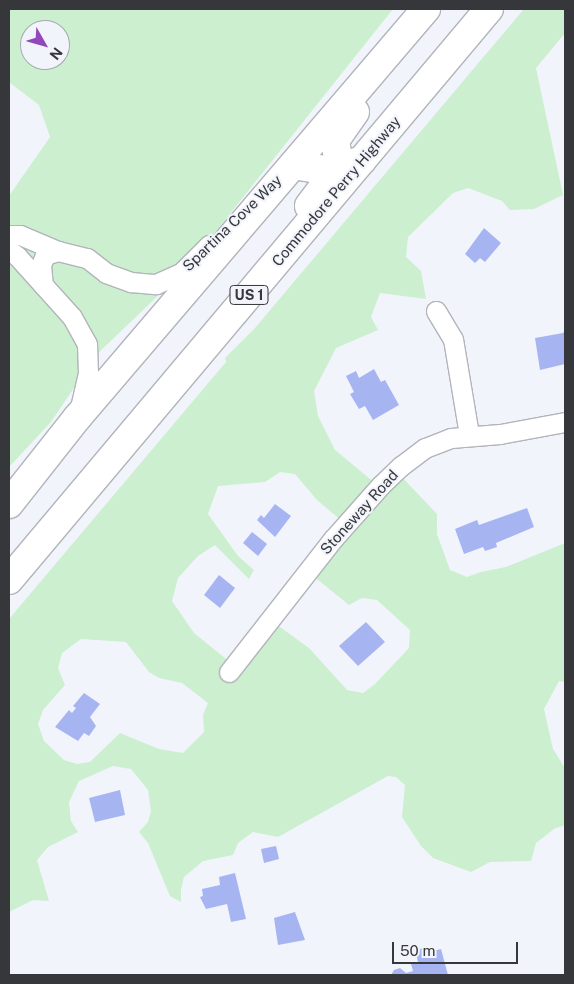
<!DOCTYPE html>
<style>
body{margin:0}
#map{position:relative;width:574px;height:984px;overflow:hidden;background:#f2f4fc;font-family:"Public Sans",sans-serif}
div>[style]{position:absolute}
.green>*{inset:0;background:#cbefcf}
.building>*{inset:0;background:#a6b4f2}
.roads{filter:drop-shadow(1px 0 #b2b4bb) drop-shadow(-1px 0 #b2b4bb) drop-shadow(0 1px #b2b4bb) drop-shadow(0 -1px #b2b4bb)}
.street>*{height:19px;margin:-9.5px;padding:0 9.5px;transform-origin:9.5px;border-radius:9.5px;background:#fff}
.highway>*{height:28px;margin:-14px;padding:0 14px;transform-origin:14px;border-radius:14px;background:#fff}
span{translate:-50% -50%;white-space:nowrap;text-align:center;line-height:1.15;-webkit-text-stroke:4px #f2f4fc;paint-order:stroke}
.shield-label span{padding:1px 4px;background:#f2f4fc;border:1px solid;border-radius:4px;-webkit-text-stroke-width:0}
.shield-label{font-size:14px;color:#36373a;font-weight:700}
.street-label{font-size:15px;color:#36373a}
.frame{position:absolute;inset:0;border:10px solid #36373a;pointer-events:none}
.north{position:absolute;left:20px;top:20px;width:50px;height:50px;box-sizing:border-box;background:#f2f4fc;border:1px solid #a7a8ae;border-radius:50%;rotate:128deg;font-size:14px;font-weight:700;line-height:20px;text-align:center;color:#36373a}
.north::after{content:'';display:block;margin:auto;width:18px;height:22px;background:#9148bb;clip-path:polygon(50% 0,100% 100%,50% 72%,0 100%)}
.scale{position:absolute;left:392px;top:942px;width:126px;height:22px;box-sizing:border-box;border:2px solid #36373a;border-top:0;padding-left:6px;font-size:15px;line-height:18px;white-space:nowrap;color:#36373a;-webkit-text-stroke:4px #f2f4fc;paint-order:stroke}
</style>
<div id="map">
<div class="green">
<i style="clip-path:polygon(evenodd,9px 9px,393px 9px,186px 269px,96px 355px,51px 422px,9px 467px,9px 196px,50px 137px,39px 105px,9px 82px,9px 9px,30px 30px,60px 30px,60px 60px,30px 60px,30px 30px)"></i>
<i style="clip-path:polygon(evenodd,524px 9px,565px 9px,565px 33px,536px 68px,563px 195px,534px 209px,510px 210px,502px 201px,468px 188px,453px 193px,408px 237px,406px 257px,421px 271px,426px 299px,380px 293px,371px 317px,378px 330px,336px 348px,314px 391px,318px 416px,335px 450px,381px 488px,399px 474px,437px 514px,437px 534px,450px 570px,467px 577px,481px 572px,506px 567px,565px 543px,565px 682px,559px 681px,544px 709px,553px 749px,565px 768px,565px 825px,554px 829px,536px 843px,531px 861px,490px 862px,471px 872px,433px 858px,421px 846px,402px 817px,405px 785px,396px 777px,388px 776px,278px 837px,253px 832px,238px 843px,233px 855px,203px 861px,184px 877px,181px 889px,181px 902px,170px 896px,148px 843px,139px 832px,148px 822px,151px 811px,148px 790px,131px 769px,113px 766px,79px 781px,69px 802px,71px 821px,78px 832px,48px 847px,37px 860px,49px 901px,33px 900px,9px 912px,9px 619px,226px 362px,225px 358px,255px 328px,524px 9px,280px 472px,295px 474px,317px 500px,348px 526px,312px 575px,349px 605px,362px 598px,377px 600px,410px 630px,409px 648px,375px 684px,363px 693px,347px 690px,309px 648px,273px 622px,236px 667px,194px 633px,172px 601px,178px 578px,198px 556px,215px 545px,249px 579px,254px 570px,238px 556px,208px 514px,218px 486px,265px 482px,280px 472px,524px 9px,81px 639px,126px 642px,149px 672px,159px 678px,182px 683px,208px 703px,203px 715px,204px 732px,183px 753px,159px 749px,120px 733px,90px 762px,77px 764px,64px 760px,44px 741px,38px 724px,43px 710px,65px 685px,58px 668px,62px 653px,81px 639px)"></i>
</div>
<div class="building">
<i style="clip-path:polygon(484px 228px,501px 243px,485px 262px,480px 258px,475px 263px,465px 254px)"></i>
<i style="clip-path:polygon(565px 330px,565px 364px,540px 370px,535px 338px,563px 333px)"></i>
<i style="clip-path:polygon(374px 369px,381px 382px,385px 380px,399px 405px,373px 420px,365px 406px,359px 409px,350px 394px,354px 392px,346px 376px,356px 371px,359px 378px)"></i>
<i style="clip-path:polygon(275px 504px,291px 516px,275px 537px,257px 520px,261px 515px,264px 518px)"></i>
<i style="clip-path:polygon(527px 508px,534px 527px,496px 543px,497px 547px,485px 551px,483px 547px,464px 554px,455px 529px,477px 520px,479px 525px)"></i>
<i style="clip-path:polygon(252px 532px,267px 544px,258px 556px,243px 543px)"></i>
<i style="clip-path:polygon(219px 575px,235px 588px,220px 608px,204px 595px)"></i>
<i style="clip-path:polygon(366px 622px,385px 642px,358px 666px,339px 646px)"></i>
<i style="clip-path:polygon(84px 693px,100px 704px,90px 717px,96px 726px,89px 736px,84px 733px,78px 741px,55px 727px,69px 710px,72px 713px,76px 708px,73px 706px)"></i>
<i style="clip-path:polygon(120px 790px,125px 815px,95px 822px,89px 798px)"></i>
<i style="clip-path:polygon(276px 846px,279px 859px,264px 863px,261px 849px)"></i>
<i style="clip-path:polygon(235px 873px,246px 919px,231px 922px,227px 904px,206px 909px,200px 897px,203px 896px,202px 889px,220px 885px,219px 877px)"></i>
<i style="clip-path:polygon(295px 912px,305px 940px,278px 945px,274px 918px)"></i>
<i style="clip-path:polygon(428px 947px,429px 952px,441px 949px,448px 975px,391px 975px,394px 970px,400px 968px,406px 973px,413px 971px,411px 964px,418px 962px,415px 950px)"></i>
</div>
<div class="roads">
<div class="street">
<i style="left:9px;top:235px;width:11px"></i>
<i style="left:20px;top:235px;width:41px;rotate:22.8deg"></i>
<i style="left:58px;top:251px;width:30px;rotate:14deg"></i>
<i style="left:87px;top:258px;width:24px;rotate:38deg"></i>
<i style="left:106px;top:273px;width:27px;rotate:20deg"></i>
<i style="left:131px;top:282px;width:25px;rotate:5deg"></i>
<i style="left:156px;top:284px;width:27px;rotate:-24deg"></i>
<i style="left:181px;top:273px;width:40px;rotate:-45deg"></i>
<i style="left:9px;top:250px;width:10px;rotate:37deg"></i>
<i style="left:17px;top:256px;width:82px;rotate:48deg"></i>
<i style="left:72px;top:317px;width:31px;rotate:61deg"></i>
<i style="left:87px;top:344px;width:29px;rotate:88deg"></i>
<i style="left:88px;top:373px;width:37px;rotate:103deg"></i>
<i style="left:43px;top:285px;width:20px;rotate:-96deg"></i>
<i style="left:41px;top:265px;width:11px;rotate:-68deg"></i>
<i style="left:45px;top:255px;width:14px;rotate:-17deg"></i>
<i style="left:436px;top:311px;width:33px;rotate:59deg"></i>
<i style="left:453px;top:339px;width:97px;rotate:80.5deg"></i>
<i style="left:229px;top:672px;width:169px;rotate:-52deg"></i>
<i style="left:333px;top:539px;width:72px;rotate:-48.4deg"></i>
<i style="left:381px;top:485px;width:28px;rotate:-44deg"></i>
<i style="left:401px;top:466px;width:30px;rotate:-37deg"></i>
<i style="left:425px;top:448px;width:28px;rotate:-21deg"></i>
<i style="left:451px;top:438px;width:49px;rotate:-4.7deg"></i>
<i style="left:500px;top:434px;width:66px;rotate:-10.5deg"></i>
</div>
<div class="highway">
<i style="left:355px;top:112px;width:35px;rotate:125deg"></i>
<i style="left:335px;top:141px;width:17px;rotate:80deg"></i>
<i style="left:338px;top:158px;width:13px;rotate:27deg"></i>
<i style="left:350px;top:164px;width:13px;rotate:-18deg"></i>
<i style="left:293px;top:165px;width:26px;rotate:9deg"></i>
<i style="left:319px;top:169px;width:8px;rotate:45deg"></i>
<i style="left:325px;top:175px;width:6px;rotate:81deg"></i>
<i style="left:326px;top:181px;width:5px;rotate:112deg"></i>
<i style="left:324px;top:186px;width:25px;rotate:127deg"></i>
<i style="left:9px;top:504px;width:110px;rotate:-51.7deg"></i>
<i style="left:77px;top:418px;width:538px;rotate:-49.53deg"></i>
<i style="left:9px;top:580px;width:746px;rotate:-49.95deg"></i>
</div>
</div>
<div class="shield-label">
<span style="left:249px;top:295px">US 1</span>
</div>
<div class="street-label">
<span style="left:336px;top:191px;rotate:-50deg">Commodore Perry Highway</span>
<span style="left:232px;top:223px;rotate:-44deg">Spartina Cove Way</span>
<span style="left:359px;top:512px;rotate:-48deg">Stoneway Road</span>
</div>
<div class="frame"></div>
<div class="north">N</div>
<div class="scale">50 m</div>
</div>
